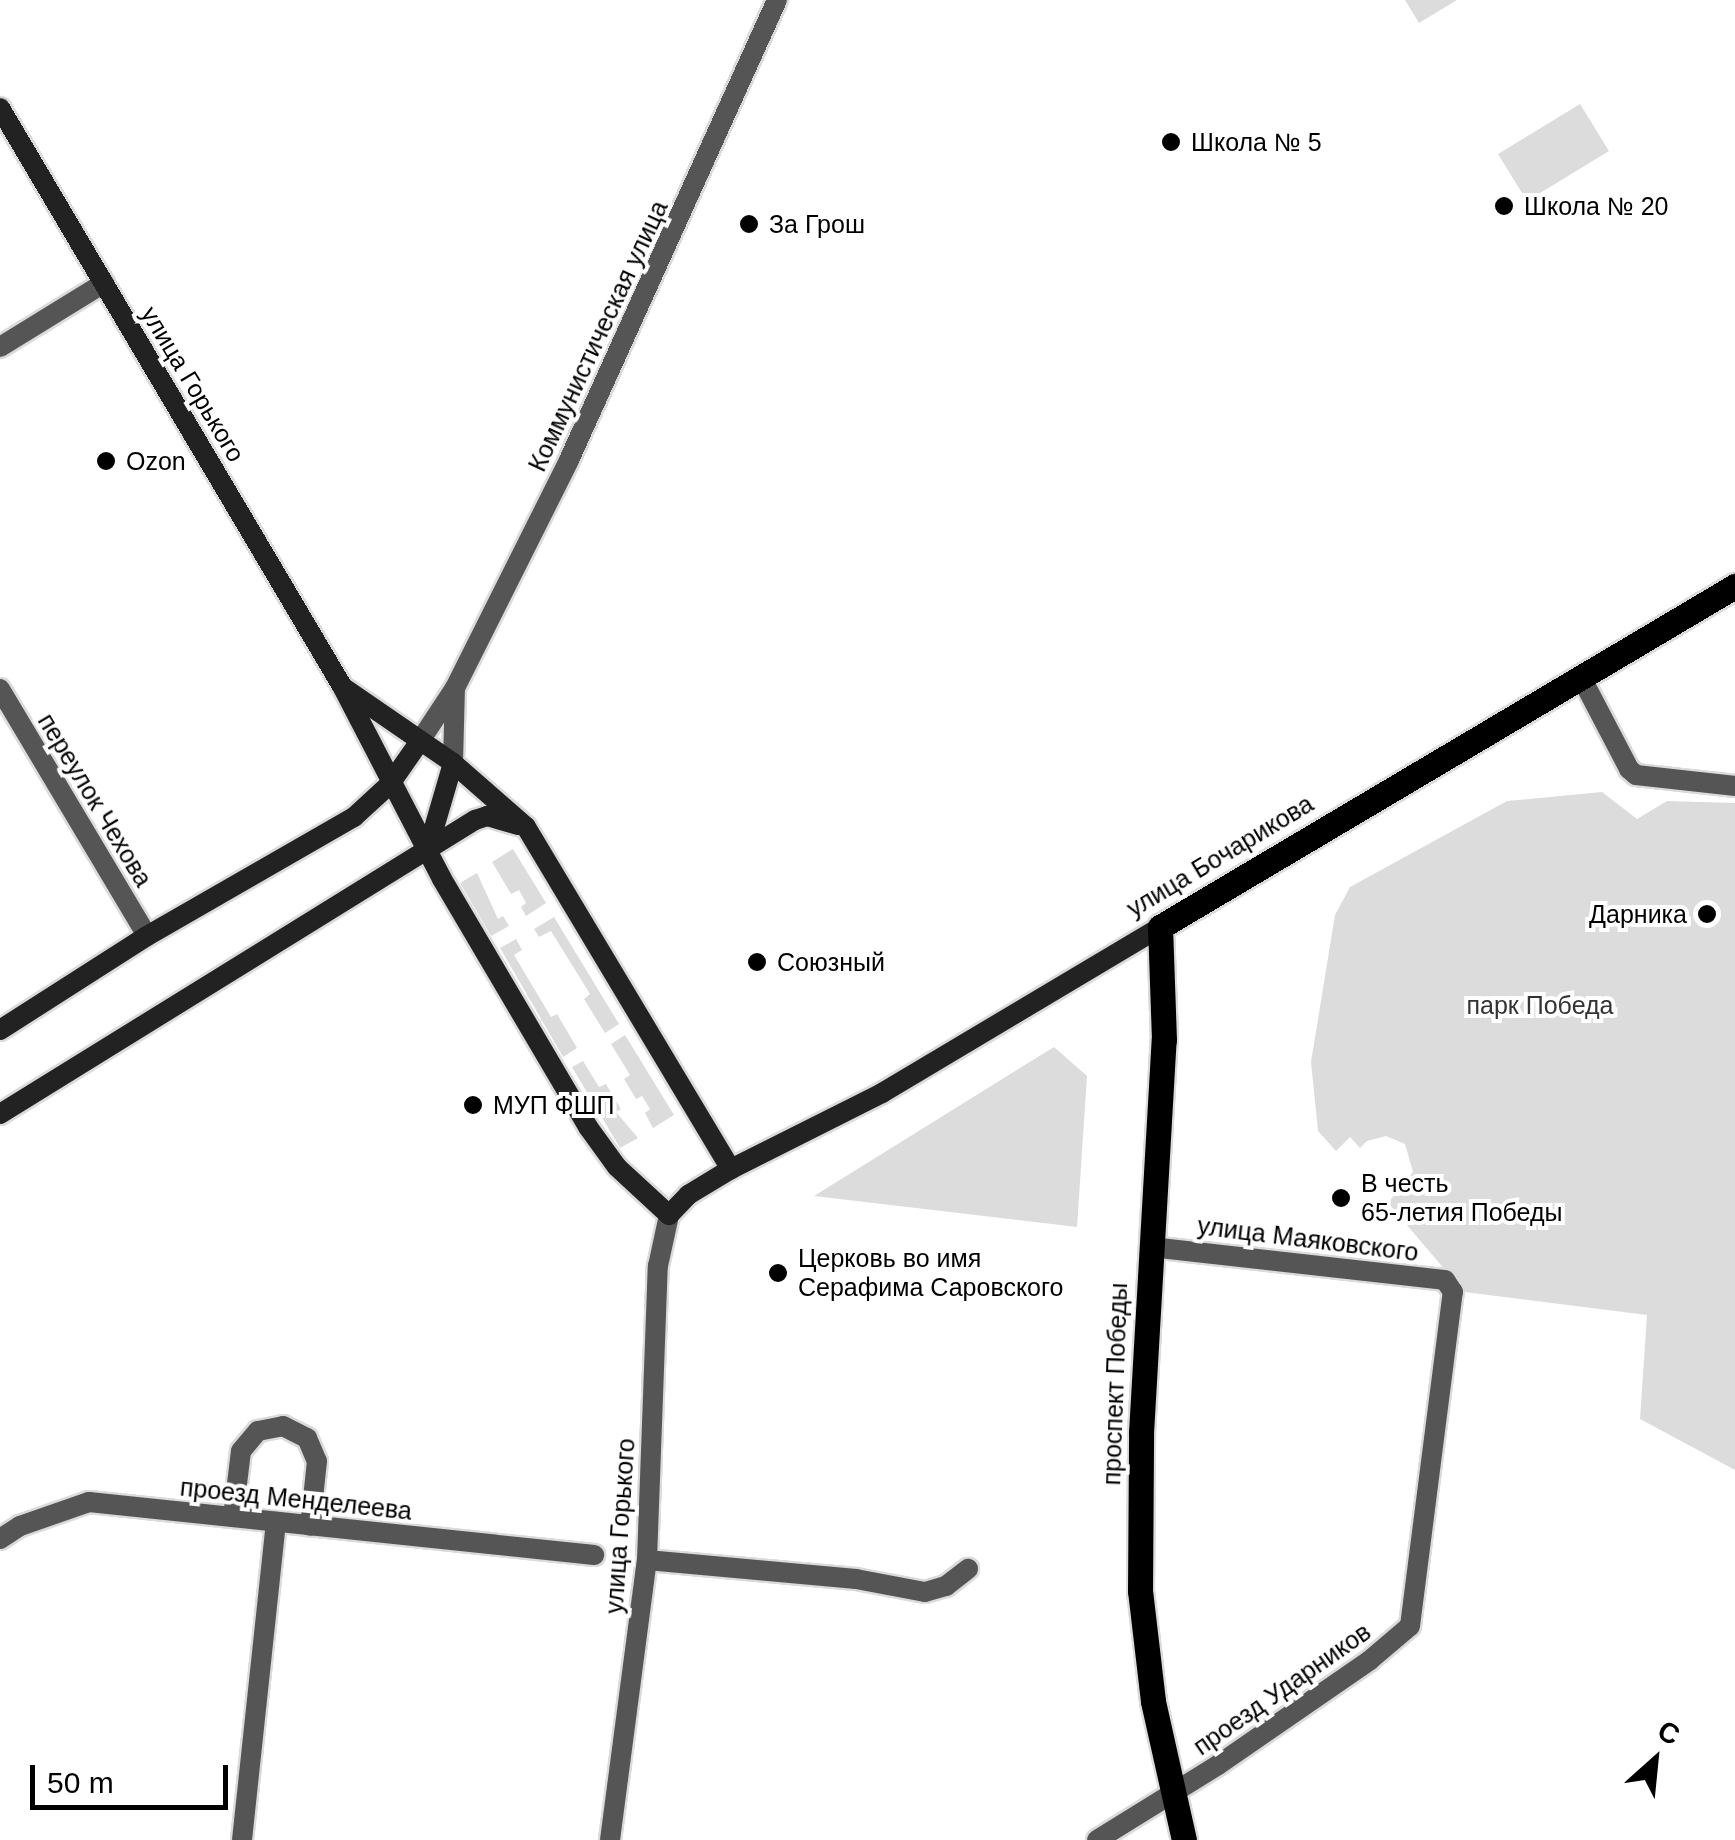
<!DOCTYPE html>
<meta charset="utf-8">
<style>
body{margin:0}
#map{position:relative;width:1735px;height:1840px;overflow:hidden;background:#fff;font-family:Helvetica,sans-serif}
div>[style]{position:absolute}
.green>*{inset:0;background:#dcdcdc}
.roads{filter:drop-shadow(2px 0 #dbdbdb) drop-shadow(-2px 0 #dbdbdb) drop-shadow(0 2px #dbdbdb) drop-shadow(0 -2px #dbdbdb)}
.minor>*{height:20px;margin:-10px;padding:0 10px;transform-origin:10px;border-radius:10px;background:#555}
.secondary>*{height:20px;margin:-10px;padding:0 10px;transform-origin:10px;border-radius:10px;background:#222}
.primary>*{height:25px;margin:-12.5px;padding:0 12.5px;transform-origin:12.5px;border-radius:12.5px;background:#000}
.dots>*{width:28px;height:28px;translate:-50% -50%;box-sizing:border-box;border:5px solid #fff;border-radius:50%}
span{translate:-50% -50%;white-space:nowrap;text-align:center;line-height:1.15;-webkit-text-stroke:8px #fff;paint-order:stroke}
.poi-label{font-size:25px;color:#000}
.left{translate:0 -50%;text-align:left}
.right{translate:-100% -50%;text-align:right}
.street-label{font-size:25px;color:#000}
.park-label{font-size:25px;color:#333}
.north{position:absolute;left:1605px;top:1710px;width:100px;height:100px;-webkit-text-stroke:8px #fff;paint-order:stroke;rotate:27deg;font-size:28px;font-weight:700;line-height:40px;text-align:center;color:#000}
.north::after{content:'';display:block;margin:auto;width:35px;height:45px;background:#000;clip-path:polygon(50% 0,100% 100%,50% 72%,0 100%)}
.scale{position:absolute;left:30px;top:1765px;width:198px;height:45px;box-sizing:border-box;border:5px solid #000;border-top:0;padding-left:12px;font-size:30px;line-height:35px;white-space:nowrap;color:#000;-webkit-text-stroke:8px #fff;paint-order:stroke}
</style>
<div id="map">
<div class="green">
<i style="clip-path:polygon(1405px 0,1457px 0,1419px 23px)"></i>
<i style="clip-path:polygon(1580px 104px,1609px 151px,1527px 201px,1498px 154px)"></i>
<i style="clip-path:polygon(1602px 792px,1637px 819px,1667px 801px,1735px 803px,1735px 1470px,1640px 1419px,1647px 1315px,1464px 1292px,1388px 1203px,1413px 1172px,1405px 1144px,1386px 1136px,1367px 1141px,1360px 1148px,1350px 1137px,1336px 1151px,1318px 1131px,1311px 1062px,1335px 915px,1350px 887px,1507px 801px)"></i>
<i style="clip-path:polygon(513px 849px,546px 903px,526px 916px,521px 907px,526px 903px,519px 890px,511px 894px,492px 862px)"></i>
<i style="clip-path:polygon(477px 873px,498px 919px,503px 916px,509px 926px,491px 936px,460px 883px)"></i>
<i style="clip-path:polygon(554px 917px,619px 1024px,605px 1033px,584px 999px,590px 994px,551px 931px,539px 937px,534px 929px)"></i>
<i style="clip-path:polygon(516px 939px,522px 950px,514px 955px,551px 1017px,557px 1014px,577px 1048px,563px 1057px,500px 948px)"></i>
<i style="clip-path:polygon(625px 1035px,674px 1115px,653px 1128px,645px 1113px,650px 1109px,642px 1096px,636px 1099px,624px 1079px,630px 1075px,611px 1044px)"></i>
<i style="clip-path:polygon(1054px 1047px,1087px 1076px,1077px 1227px,814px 1196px)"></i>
<i style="clip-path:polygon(583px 1061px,599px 1087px,606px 1084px,621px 1109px,616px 1112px,638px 1138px,620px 1148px,572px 1067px)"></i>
</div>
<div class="roads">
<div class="minor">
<i style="left:0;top:347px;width:122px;rotate:-31.6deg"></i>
<i style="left:1581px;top:677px;width:104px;rotate:62.4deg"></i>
<i style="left:1629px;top:769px;width:9px;rotate:41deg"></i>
<i style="left:1636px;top:775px;width:100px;rotate:6.3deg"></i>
<i style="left:0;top:689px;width:287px;rotate:59.2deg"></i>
<i style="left:420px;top:741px;width:64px;rotate:-56.6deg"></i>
<i style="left:455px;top:688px;width:255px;rotate:-63.4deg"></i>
<i style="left:569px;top:460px;width:505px;rotate:-65.67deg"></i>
<i style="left:453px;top:763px;width:75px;rotate:-88.5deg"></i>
<i style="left:233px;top:1517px;width:66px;rotate:-83.1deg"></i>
<i style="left:241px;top:1451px;width:26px;rotate:-50deg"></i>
<i style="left:258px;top:1431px;width:25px;rotate:-11deg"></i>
<i style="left:283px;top:1426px;width:27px;rotate:27deg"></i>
<i style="left:307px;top:1438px;width:25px;rotate:67deg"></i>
<i style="left:317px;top:1461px;width:65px;rotate:96.1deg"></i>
<i style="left:0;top:1539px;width:24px;rotate:-33deg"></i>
<i style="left:20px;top:1526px;width:73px;rotate:-19.2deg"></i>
<i style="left:89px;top:1502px;width:508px;rotate:5.99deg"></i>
<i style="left:647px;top:1560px;width:210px;rotate:5.2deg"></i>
<i style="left:856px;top:1579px;width:70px;rotate:10.7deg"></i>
<i style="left:925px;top:1592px;width:22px;rotate:-16deg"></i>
<i style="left:946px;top:1586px;width:28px;rotate:-38deg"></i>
<i style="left:242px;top:1840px;width:320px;rotate:-83.9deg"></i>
<i style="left:610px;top:1840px;width:282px;rotate:-82.5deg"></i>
<i style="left:647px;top:1560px;width:294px;rotate:-87.9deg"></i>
<i style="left:658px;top:1266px;width:52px;rotate:-77.8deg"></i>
<i style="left:1097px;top:1840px;width:142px;rotate:-31.8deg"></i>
<i style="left:1218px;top:1765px;width:185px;rotate:-34.6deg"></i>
<i style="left:1370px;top:1660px;width:52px;rotate:-40.4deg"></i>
<i style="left:1410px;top:1626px;width:337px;rotate:-82.7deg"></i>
<i style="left:1453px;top:1292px;width:14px;rotate:-124deg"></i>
<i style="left:1445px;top:1280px;width:295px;rotate:-173.6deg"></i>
</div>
<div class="secondary">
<i style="left:0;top:108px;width:672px;rotate:59.39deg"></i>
<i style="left:342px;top:686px;width:217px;rotate:62.6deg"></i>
<i style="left:442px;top:879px;width:288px;rotate:59.5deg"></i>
<i style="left:588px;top:1127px;width:49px;rotate:54.1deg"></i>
<i style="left:617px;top:1167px;width:71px;rotate:42.7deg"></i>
<i style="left:669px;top:1215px;width:28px;rotate:-46deg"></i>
<i style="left:688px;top:1195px;width:50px;rotate:-31.2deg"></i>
<i style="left:731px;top:1169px;width:169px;rotate:-26.7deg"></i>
<i style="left:882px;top:1093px;width:324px;rotate:-30.8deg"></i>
<i style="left:344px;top:688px;width:132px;rotate:34.5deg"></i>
<i style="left:453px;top:763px;width:97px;rotate:41.2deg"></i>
<i style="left:526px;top:827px;width:399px;rotate:59.1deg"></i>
<i style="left:427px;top:852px;width:93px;rotate:-73.7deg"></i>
<i style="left:0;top:1030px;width:174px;rotate:-32.6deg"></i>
<i style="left:147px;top:936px;width:239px;rotate:-29.9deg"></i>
<i style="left:354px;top:817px;width:49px;rotate:-42.5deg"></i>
<i style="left:390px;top:784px;width:52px;rotate:-55.1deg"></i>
<i style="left:0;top:1114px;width:559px;rotate:-31.76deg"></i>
<i style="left:475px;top:820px;width:13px;rotate:-18deg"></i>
<i style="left:487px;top:816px;width:33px;rotate:16deg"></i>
</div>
<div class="primary">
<i style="left:1184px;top:1840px;width:142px;rotate:-102.6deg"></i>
<i style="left:1153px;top:1701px;width:111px;rotate:-96.7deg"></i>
<i style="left:1140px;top:1591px;width:158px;rotate:-89.6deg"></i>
<i style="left:1141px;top:1433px;width:394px;rotate:-86.7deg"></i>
<i style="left:1164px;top:1040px;width:113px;rotate:-92deg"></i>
<i style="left:1160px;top:927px;width:669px;rotate:-30.67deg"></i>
</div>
</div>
<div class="dots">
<i style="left:1171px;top:142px;background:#000"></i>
<i style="left:1504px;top:206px;background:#000"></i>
<i style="left:749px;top:224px;background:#000"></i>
<i style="left:106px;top:461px;background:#000"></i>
<i style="left:1707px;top:914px;background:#000"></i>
<i style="left:757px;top:962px;background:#000"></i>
<i style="left:473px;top:1105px;background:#000"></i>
<i style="left:1341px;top:1198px;background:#000"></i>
<i style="left:778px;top:1273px;background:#000"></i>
</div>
<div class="poi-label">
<span class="left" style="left:1191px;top:142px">Школа № 5</span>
<span class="left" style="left:1524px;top:206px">Школа № 20</span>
<span class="left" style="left:769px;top:224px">За Грош</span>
<span class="left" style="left:126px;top:461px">Ozon</span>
<span class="right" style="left:1687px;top:914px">Дарника</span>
<span class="left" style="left:777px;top:962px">Союзный</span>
<span class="left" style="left:493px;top:1105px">МУП ФШП</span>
<span class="left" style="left:1361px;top:1198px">В честь<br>65-летия Победы</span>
<span class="left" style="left:798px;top:1273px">Церковь во имя<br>Серафима Саровского</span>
</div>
<div class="street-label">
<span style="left:598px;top:336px;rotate:-65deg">Коммунистическая улица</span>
<span style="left:193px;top:384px;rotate:59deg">улица Горького</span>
<span style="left:95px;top:800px;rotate:59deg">переулок Чехова</span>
<span style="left:1220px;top:856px;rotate:-31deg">улица Бочарикова</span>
<span style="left:1308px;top:1239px;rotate:7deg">улица Маяковского</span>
<span style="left:1115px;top:1384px;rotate:-88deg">проспект Победы</span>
<span style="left:296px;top:1499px;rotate:6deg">проезд Менделеева</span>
<span style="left:620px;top:1526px;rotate:-86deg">улица Горького</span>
<span style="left:1282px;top:1689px;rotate:-35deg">проезд Ударников</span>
</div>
<div class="park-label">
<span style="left:1540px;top:1005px">парк Победa</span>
</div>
<div class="north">С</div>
<div class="scale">50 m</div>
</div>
